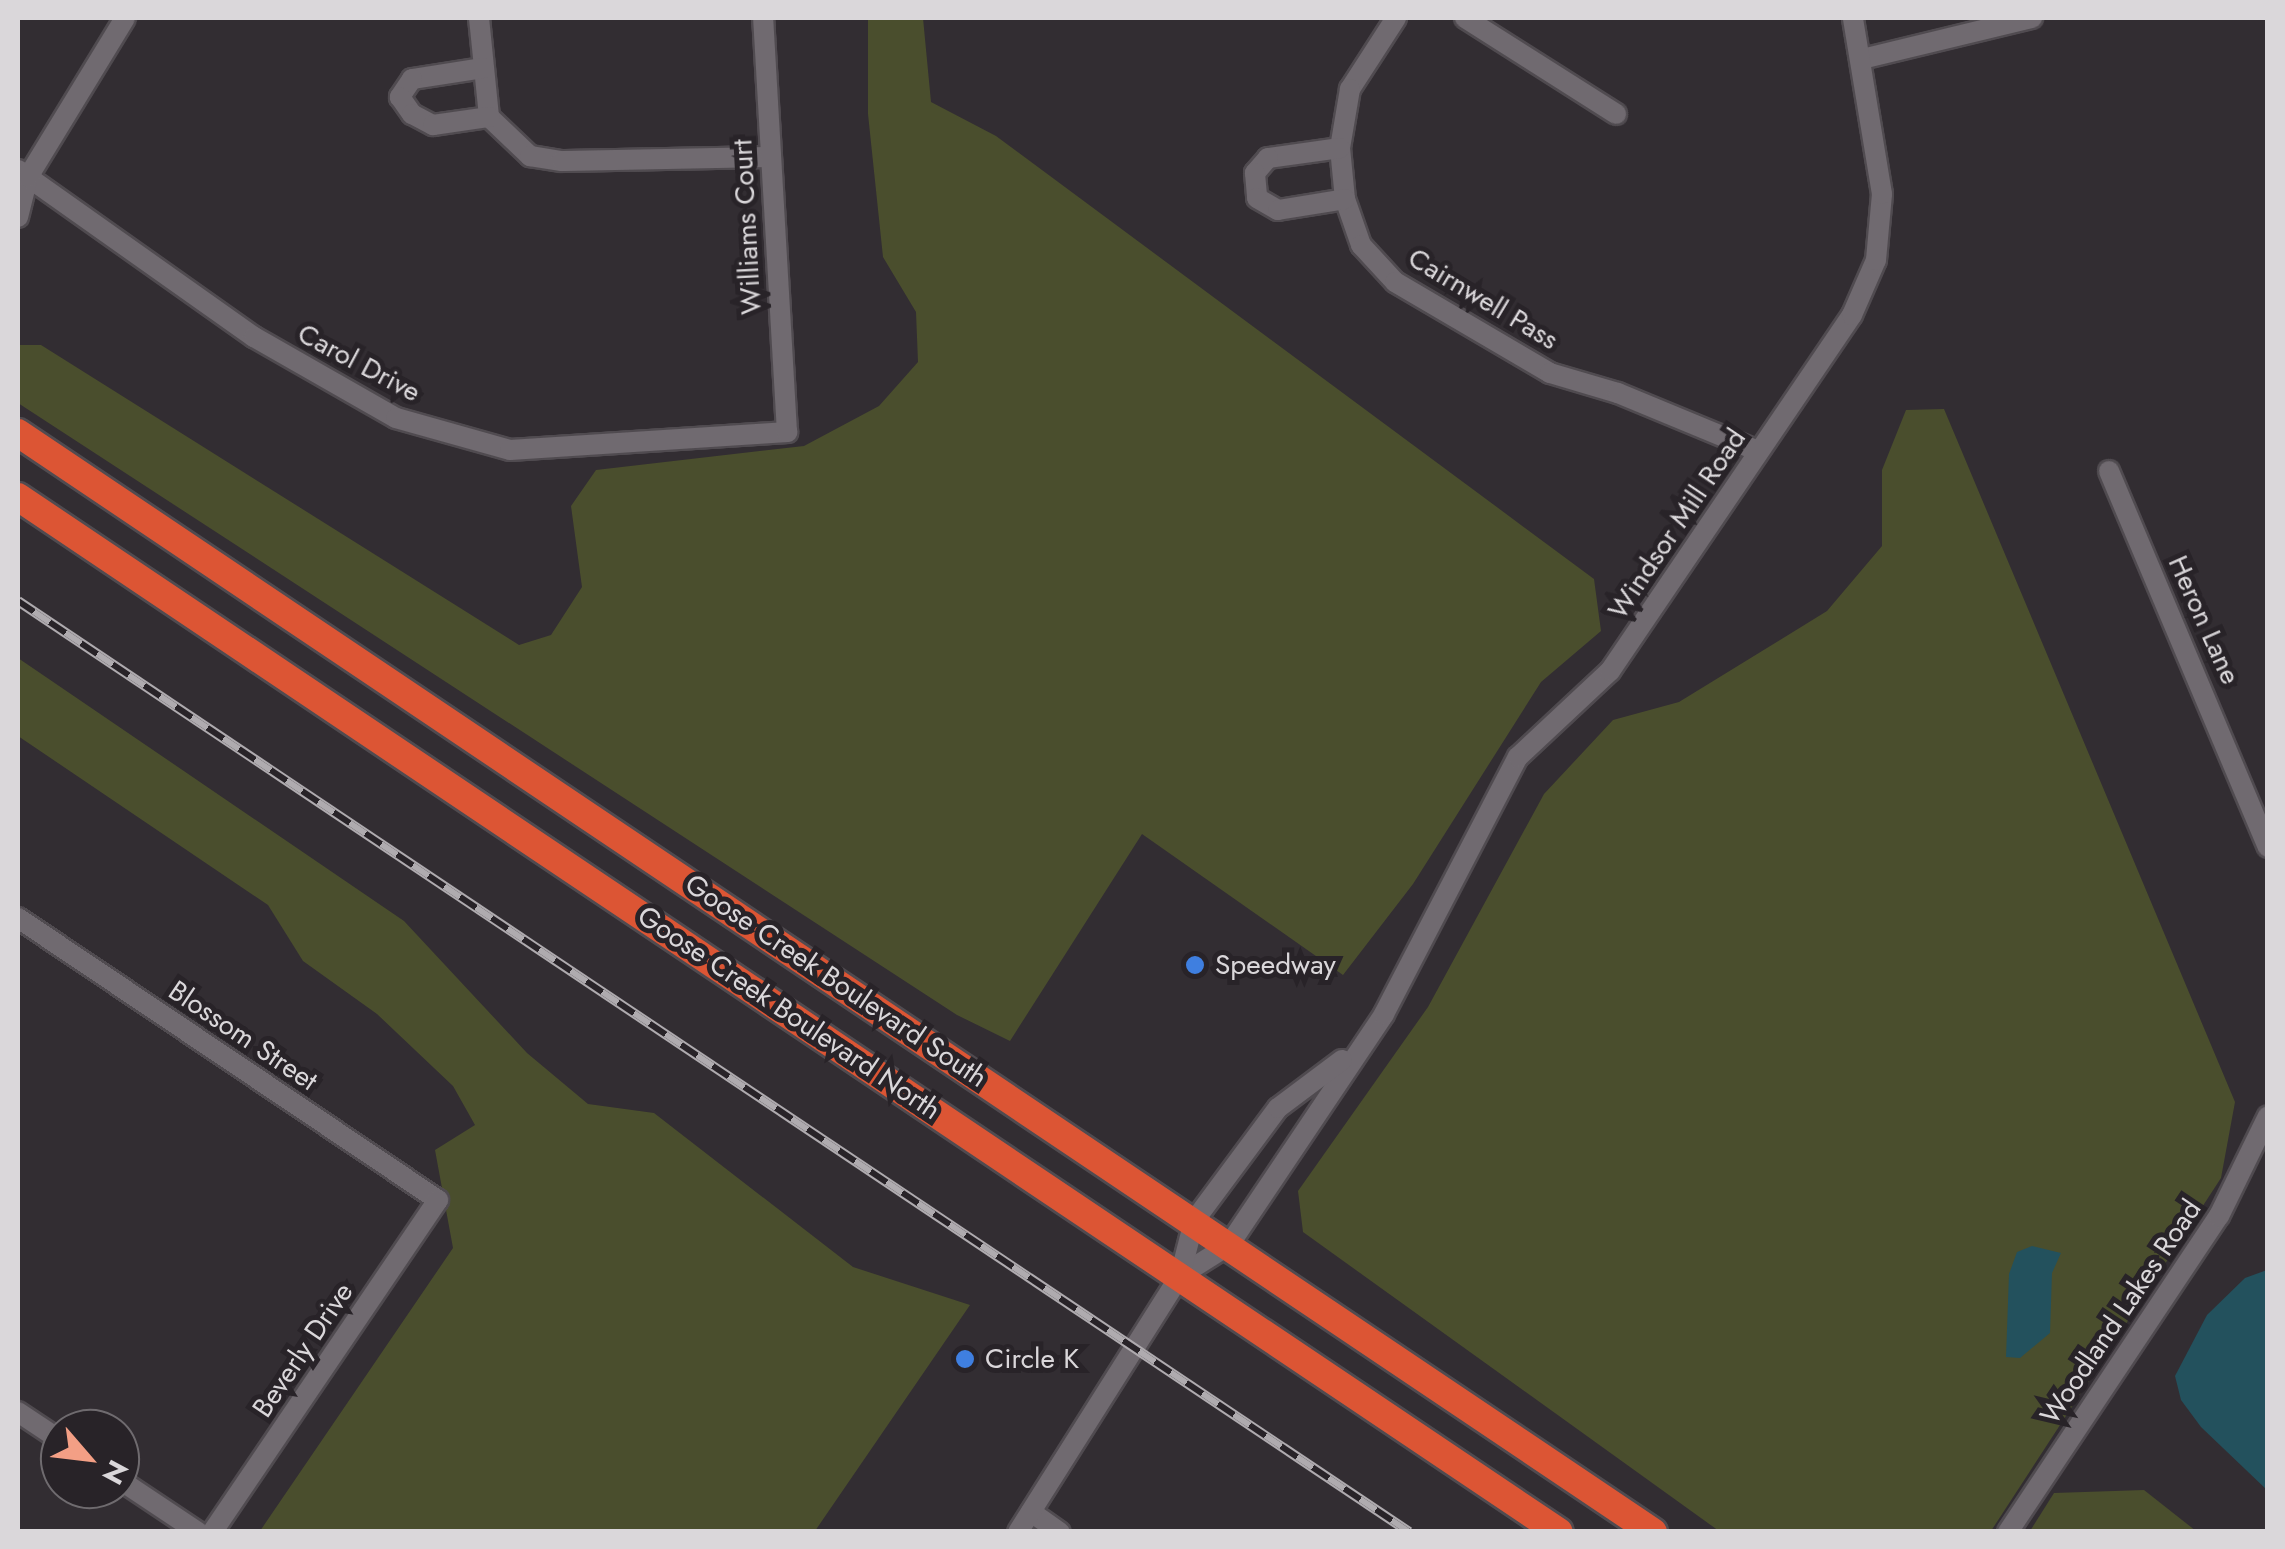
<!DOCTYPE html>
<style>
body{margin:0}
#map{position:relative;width:2285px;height:1549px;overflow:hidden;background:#322d32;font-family:Jost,sans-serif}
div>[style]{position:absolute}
.green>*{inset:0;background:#4a4e2d}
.water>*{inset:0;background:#23515d}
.roads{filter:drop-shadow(2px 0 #504b50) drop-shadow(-2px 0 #504b50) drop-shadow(0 2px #504b50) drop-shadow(0 -2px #504b50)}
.minor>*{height:20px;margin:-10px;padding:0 10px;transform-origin:10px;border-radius:10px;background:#706a70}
.highway>*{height:28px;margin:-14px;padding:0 14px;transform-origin:14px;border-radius:14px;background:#dc5534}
.rail>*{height:10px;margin-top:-5px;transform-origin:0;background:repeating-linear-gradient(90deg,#282328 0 19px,#afabaf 0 38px);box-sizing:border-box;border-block:2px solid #afabaf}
.dots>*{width:28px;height:28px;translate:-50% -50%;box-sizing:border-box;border:5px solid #282328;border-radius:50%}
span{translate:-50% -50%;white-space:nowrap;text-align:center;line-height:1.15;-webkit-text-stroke:10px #282328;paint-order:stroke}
.street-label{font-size:28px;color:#dad7da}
.poi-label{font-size:28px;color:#dad7da}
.left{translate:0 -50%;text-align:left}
.frame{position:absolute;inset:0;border:20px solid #dad7da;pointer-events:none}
.north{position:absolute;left:40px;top:1409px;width:100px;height:100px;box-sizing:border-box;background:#282328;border:2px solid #6f6b6f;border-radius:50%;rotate:118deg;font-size:28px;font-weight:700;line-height:40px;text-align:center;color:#dad7da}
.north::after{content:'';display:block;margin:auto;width:35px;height:45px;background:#f39f85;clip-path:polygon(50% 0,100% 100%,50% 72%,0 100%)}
</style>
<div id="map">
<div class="green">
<i style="clip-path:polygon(868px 18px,923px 18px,931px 102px,996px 136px,1594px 579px,1601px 631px,1541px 682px,1413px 884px,1343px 975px,1142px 834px,1010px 1041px,957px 1015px,18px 403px,18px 345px,41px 345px,519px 645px,551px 635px,582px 587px,571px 506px,596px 470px,804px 446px,879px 406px,918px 362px,916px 312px,883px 257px,868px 114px)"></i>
<i style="clip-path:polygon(1944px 409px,2235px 1102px,2221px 1178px,1991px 1531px,1719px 1531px,1303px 1232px,1298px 1191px,1428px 1007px,1544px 794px,1613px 720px,1679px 702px,1827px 611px,1882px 546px,1882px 470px,1906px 410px)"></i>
<i style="clip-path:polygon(18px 658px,404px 921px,527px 1053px,588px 1104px,654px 1113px,853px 1267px,970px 1305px,815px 1531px,260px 1531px,453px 1248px,435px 1150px,475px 1125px,453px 1086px,377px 1014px,303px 961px,268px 905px,18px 736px)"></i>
<i style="clip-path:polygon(2144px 1490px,2196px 1531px,2030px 1531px,2054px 1493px)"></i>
</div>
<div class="water">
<i style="clip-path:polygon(2032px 1246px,2061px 1253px,2052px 1273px,2050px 1333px,2020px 1358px,2006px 1357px,2009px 1274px,2017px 1252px)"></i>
<i style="clip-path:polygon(2267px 1270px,2267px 1490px,2201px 1427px,2181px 1400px,2175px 1376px,2207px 1315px,2245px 1278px)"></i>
</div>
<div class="roads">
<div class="minor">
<i style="left:479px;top:18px;width:100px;rotate:84.2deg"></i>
<i style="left:489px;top:117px;width:57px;rotate:43.6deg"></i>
<i style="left:530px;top:156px;width:32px;rotate:9deg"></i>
<i style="left:562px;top:161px;width:208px;rotate:-1.1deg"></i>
<i style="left:1396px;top:18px;width:85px;rotate:122.9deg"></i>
<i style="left:1350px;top:89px;width:60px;rotate:99.6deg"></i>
<i style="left:1340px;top:148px;width:51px;rotate:84.4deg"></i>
<i style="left:1345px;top:199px;width:49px;rotate:70.8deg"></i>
<i style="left:1361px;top:245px;width:50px;rotate:47.4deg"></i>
<i style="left:1395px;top:282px;width:180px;rotate:30.4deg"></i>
<i style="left:1550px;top:373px;width:71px;rotate:16.4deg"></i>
<i style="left:1618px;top:393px;width:152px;rotate:22.5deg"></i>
<i style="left:1465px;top:18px;width:179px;rotate:32.4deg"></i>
<i style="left:1862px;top:59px;width:175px;rotate:-13.6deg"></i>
<i style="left:483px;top:68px;width:72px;rotate:171.2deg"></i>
<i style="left:412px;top:79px;width:22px;rotate:124deg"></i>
<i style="left:400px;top:97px;width:21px;rotate:55deg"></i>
<i style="left:412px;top:114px;width:24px;rotate:28deg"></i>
<i style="left:433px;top:125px;width:57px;rotate:-8.1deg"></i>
<i style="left:1340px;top:148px;width:73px;rotate:172.1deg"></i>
<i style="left:1268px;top:158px;width:20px;rotate:131deg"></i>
<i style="left:1255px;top:173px;width:25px;rotate:85deg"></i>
<i style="left:1257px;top:198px;width:24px;rotate:30deg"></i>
<i style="left:1278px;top:210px;width:68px;rotate:-9.3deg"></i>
<i style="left:18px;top:170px;width:289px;rotate:35.3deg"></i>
<i style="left:254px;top:337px;width:163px;rotate:29.7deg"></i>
<i style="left:396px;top:418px;width:118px;rotate:15.7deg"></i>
<i style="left:510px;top:450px;width:278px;rotate:-3.7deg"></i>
<i style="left:787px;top:432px;width:415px;rotate:-93.3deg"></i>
<i style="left:18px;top:217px;width:41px;rotate:-76deg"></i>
<i style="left:28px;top:177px;width:186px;rotate:-58.6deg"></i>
<i style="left:2109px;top:471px;width:408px;rotate:67.1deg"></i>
<i style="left:18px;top:918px;width:506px;rotate:33.88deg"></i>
<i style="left:438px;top:1200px;width:402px;rotate:124.2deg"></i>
<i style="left:1180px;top:1276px;width:58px;rotate:-32.3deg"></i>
<i style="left:1229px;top:1245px;width:278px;rotate:-56.1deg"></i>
<i style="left:1384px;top:1014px;width:290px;rotate:-62.5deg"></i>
<i style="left:1518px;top:757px;width:126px;rotate:-43.1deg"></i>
<i style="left:1610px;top:671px;width:430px;rotate:-55.8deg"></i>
<i style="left:1852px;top:315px;width:60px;rotate:-66.4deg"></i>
<i style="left:1876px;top:260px;width:66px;rotate:-84.8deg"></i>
<i style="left:1882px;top:194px;width:178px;rotate:-99.4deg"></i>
<i style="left:18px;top:1412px;width:50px;rotate:33.7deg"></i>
<i style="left:120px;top:1480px;width:94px;rotate:33.7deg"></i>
<i style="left:1031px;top:1512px;width:35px;rotate:35deg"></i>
<i style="left:1018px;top:1532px;width:303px;rotate:-57.7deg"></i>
<i style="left:1180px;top:1276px;width:57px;rotate:-75.7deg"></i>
<i style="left:1194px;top:1221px;width:141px;rotate:-53.4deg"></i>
<i style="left:1278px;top:1108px;width:80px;rotate:-36.9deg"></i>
<i style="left:2008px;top:1532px;width:380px;rotate:-56.3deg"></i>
<i style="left:2219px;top:1216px;width:111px;rotate:-63.9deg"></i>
</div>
<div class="highway">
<i style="left:18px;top:433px;width:1970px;rotate:33.91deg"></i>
<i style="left:18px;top:497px;width:1856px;rotate:33.89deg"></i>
</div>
</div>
<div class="rail">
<i style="left:18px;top:601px;width:1674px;rotate:33.79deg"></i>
</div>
<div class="dots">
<i style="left:1195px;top:965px;background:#3f7fe0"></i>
<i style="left:965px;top:1359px;background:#3f7fe0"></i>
</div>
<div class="street-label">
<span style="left:747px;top:227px;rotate:-93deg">Williams Court</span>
<span style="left:1483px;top:299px;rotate:31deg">Cairnwell Pass</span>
<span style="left:359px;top:363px;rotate:28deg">Carol Drive</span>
<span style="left:1677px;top:524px;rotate:-56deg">Windsor Mill Road</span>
<span style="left:2204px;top:620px;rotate:66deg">Heron Lane</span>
<span style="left:836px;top:981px;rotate:34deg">Goose Creek Boulevard South</span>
<span style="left:789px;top:1013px;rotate:34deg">Goose Creek Boulevard North</span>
<span style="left:243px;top:1036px;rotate:34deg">Blossom Street</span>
<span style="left:2121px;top:1312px;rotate:-56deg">Woodland Lakes Road</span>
<span style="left:303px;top:1350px;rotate:-56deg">Beverly Drive</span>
</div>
<div class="poi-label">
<span class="left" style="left:1215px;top:965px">Speedway</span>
<span class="left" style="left:985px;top:1359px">Circle K</span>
</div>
<div class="frame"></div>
<div class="north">N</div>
</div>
